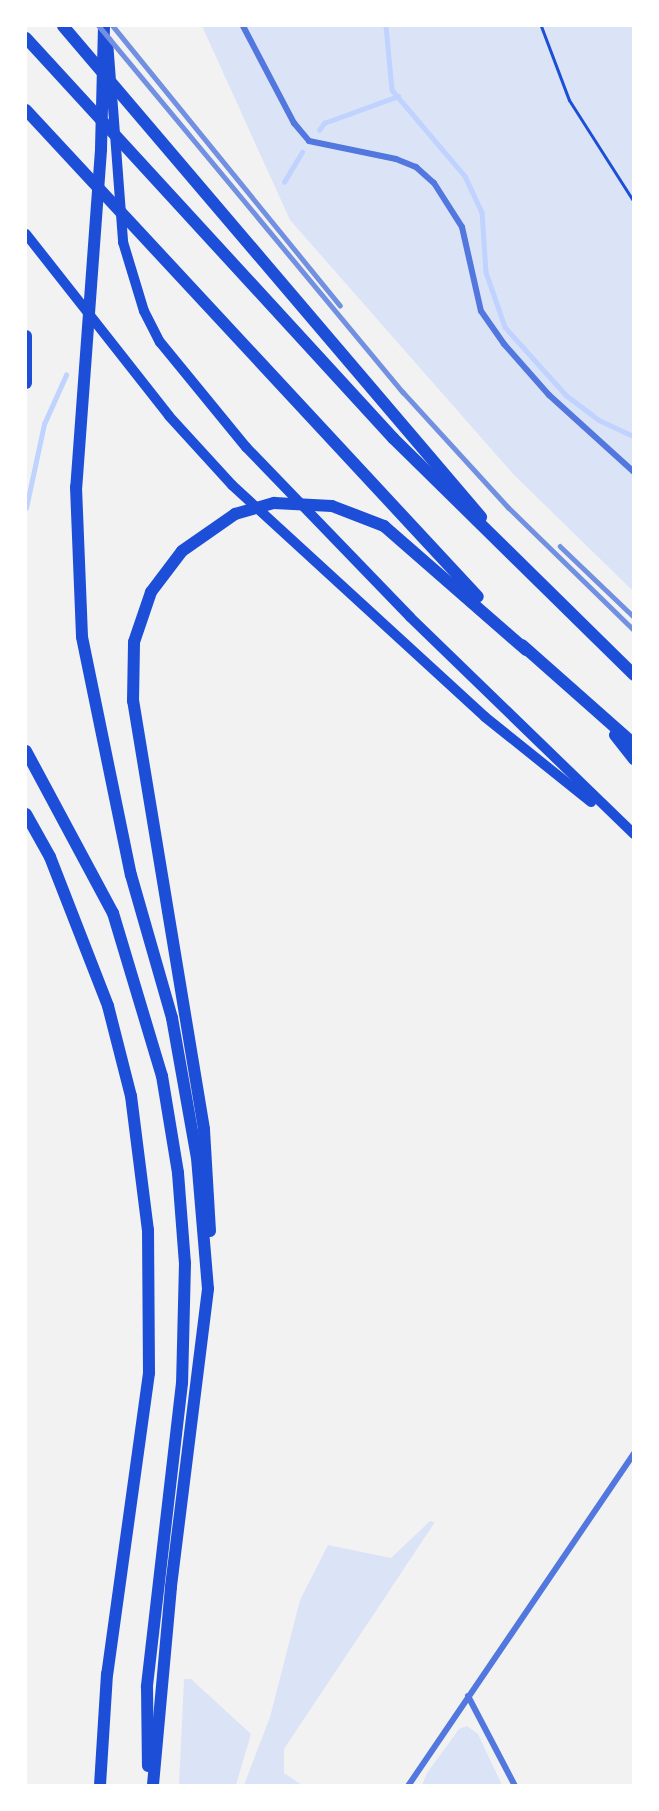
<!DOCTYPE html>
<style>
body{margin:0}
#map{position:relative;width:659px;height:1811px;overflow:hidden;background:#f2f2f2;font-family:"Open Sans",sans-serif}
div>[style]{position:absolute}
.green>*{inset:0;background:#dbe4f7}
.stream>*{height:4.5px;margin:-2.25px;padding:0 2.25px;transform-origin:2.25px;border-radius:2.25px;background:#bfd3fe}
.path>*{height:3px;margin:-1.5px;padding:0 1.5px;transform-origin:1.5px;border-radius:1.5px;background:#1d4ed8}
.minor>*{height:6px;margin:-3px;padding:0 3px;transform-origin:3px;border-radius:3px;background:#5277de}
.trunk>*{height:10px;margin:-5px;padding:0 5px;transform-origin:5px;border-radius:5px;background:#1d4ed8}
.motorway>*{height:12px;margin:-6px;padding:0 6px;transform-origin:6px;border-radius:6px;background:#1d4ed8}
.rail>*{height:4.5px;margin:-2.25px;padding:0 2.25px;transform-origin:2.25px;border-radius:2.25px;background:#7290e2}
span{translate:-50% -50%;white-space:nowrap;text-align:center;line-height:1.15;-webkit-text-stroke:5px #fff;paint-order:stroke}
.frame{position:absolute;inset:0;border:27px solid #fff;pointer-events:none}
</style>
<div id="map">
<div class="green">
<i style="clip-path:polygon(202px 26px,633px 26px,633px 591px,514px 475px,290px 220px)"></i>
<i style="clip-path:polygon(430px 1521px,435px 1522px,284px 1749px,284px 1773px,302px 1785px,244px 1785px,270px 1717px,300px 1600px,328px 1545px,391px 1558px)"></i>
<i style="clip-path:polygon(184px 1679px,191px 1679px,251px 1734px,236px 1785px,179px 1785px)"></i>
<i style="clip-path:polygon(467px 1726px,478px 1734px,502px 1785px,422px 1785px,427px 1773px,459px 1729px)"></i>
</div>
<div class="stream">
<i style="left:386px;top:26px;width:64px;rotate:84.6deg"></i>
<i style="left:392px;top:90px;width:113px;rotate:49.7deg"></i>
<i style="left:465px;top:176px;width:40px;rotate:65deg"></i>
<i style="left:482px;top:212px;width:60px;rotate:86.2deg"></i>
<i style="left:486px;top:272px;width:58px;rotate:70.9deg"></i>
<i style="left:505px;top:327px;width:91px;rotate:48.1deg"></i>
<i style="left:566px;top:395px;width:41px;rotate:37.1deg"></i>
<i style="left:599px;top:420px;width:38px;rotate:25deg"></i>
<i style="left:319px;top:130px;width:9px;rotate:-54deg"></i>
<i style="left:324px;top:123px;width:79px;rotate:-20deg"></i>
<i style="left:284px;top:182px;width:35px;rotate:-59deg"></i>
<i style="left:26px;top:508px;width:86px;rotate:-77.9deg"></i>
<i style="left:44px;top:424px;width:54px;rotate:-65.8deg"></i>
</div>
<div class="path">
<i style="left:541px;top:26px;width:79px;rotate:69.3deg"></i>
<i style="left:569px;top:100px;width:121px;rotate:57.5deg"></i>
</div>
<div class="minor">
<i style="left:243px;top:26px;width:110px;rotate:62.3deg"></i>
<i style="left:294px;top:123px;width:23px;rotate:50deg"></i>
<i style="left:309px;top:141px;width:89px;rotate:11.7deg"></i>
<i style="left:396px;top:159px;width:22px;rotate:22deg"></i>
<i style="left:416px;top:167px;width:24px;rotate:42deg"></i>
<i style="left:434px;top:183px;width:52px;rotate:57.5deg"></i>
<i style="left:462px;top:227px;width:86px;rotate:77.3deg"></i>
<i style="left:481px;top:311px;width:40px;rotate:55.1deg"></i>
<i style="left:504px;top:344px;width:68px;rotate:48.6deg"></i>
<i style="left:549px;top:395px;width:115px;rotate:42.2deg"></i>
<i style="left:468px;top:1696px;width:102px;rotate:62.4deg"></i>
<i style="left:408px;top:1786px;width:402px;rotate:-55.8deg"></i>
</div>
<div class="trunk">
<i style="left:108px;top:41px;width:202px;rotate:85.7deg"></i>
<i style="left:123px;top:242px;width:72px;rotate:73.1deg"></i>
<i style="left:144px;top:311px;width:35px;rotate:63deg"></i>
<i style="left:160px;top:342px;width:136px;rotate:50.7deg"></i>
<i style="left:246px;top:447px;width:236px;rotate:46deg"></i>
<i style="left:410px;top:617px;width:312px;rotate:44.1deg"></i>
<i style="left:26px;top:234px;width:231px;rotate:51.8deg"></i>
<i style="left:169px;top:416px;width:93px;rotate:47.6deg"></i>
<i style="left:232px;top:485px;width:343px;rotate:42.5deg"></i>
<i style="left:485px;top:717px;width:136px;rotate:38.7deg"></i>
</div>
<div class="motorway">
<i style="left:63px;top:26px;width:645px;rotate:49.59deg"></i>
<i style="left:104px;top:26px;width:124px;rotate:91.4deg"></i>
<i style="left:101px;top:150px;width:338px;rotate:94.2deg"></i>
<i style="left:76px;top:487px;width:150px;rotate:87.7deg"></i>
<i style="left:82px;top:637px;width:243px;rotate:78.4deg"></i>
<i style="left:131px;top:875px;width:149px;rotate:74deg"></i>
<i style="left:172px;top:1018px;width:142px;rotate:79.9deg"></i>
<i style="left:197px;top:1158px;width:131px;rotate:85.2deg"></i>
<i style="left:208px;top:1289px;width:300px;rotate:97.1deg"></i>
<i style="left:171px;top:1587px;width:200px;rotate:95.2deg"></i>
<i style="left:26px;top:38px;width:543px;rotate:47.46deg"></i>
<i style="left:393px;top:438px;width:338px;rotate:44.5deg"></i>
<i style="left:26px;top:110px;width:664px;rotate:47.13deg"></i>
<i style="left:26px;top:336px;width:47px;rotate:90deg"></i>
<i style="left:522px;top:645px;width:149px;rotate:41.5deg"></i>
<i style="left:615px;top:735px;width:31px;rotate:52deg"></i>
<i style="left:26px;top:751px;width:184px;rotate:61.8deg"></i>
<i style="left:113px;top:913px;width:170px;rotate:73.3deg"></i>
<i style="left:162px;top:1076px;width:98px;rotate:80.6deg"></i>
<i style="left:178px;top:1173px;width:90px;rotate:85.6deg"></i>
<i style="left:185px;top:1263px;width:120px;rotate:91.4deg"></i>
<i style="left:182px;top:1383px;width:306px;rotate:96.6deg"></i>
<i style="left:147px;top:1687px;width:79px;rotate:89.3deg"></i>
<i style="left:26px;top:814px;width:49px;rotate:60.8deg"></i>
<i style="left:50px;top:857px;width:160px;rotate:68.7deg"></i>
<i style="left:108px;top:1006px;width:93px;rotate:75.7deg"></i>
<i style="left:131px;top:1096px;width:135px;rotate:82.8deg"></i>
<i style="left:148px;top:1230px;width:143px;rotate:89.6deg"></i>
<i style="left:149px;top:1373px;width:304px;rotate:97.9deg"></i>
<i style="left:107px;top:1674px;width:112px;rotate:93.6deg"></i>
<i style="left:210px;top:1231px;width:102px;rotate:-93.4deg"></i>
<i style="left:204px;top:1129px;width:434px;rotate:-99.4deg"></i>
<i style="left:133px;top:701px;width:59px;rotate:-89deg"></i>
<i style="left:134px;top:642px;width:53px;rotate:-71.2deg"></i>
<i style="left:151px;top:592px;width:51px;rotate:-52.9deg"></i>
<i style="left:182px;top:551px;width:65px;rotate:-34.9deg"></i>
<i style="left:235px;top:514px;width:41px;rotate:-15.8deg"></i>
<i style="left:274px;top:503px;width:58px;rotate:3deg"></i>
<i style="left:332px;top:506px;width:56px;rotate:21deg"></i>
<i style="left:384px;top:526px;width:189px;rotate:41.1deg"></i>
</div>
<div class="rail">
<i style="left:99px;top:26px;width:476px;rotate:50.3deg"></i>
<i style="left:403px;top:392px;width:156px;rotate:47.6deg"></i>
<i style="left:508px;top:507px;width:176px;rotate:44.3deg"></i>
<i style="left:113px;top:26px;width:360px;rotate:50.9deg"></i>
<i style="left:560px;top:546px;width:103px;rotate:43.8deg"></i>
</div>
<div class="frame"></div>
</div>
